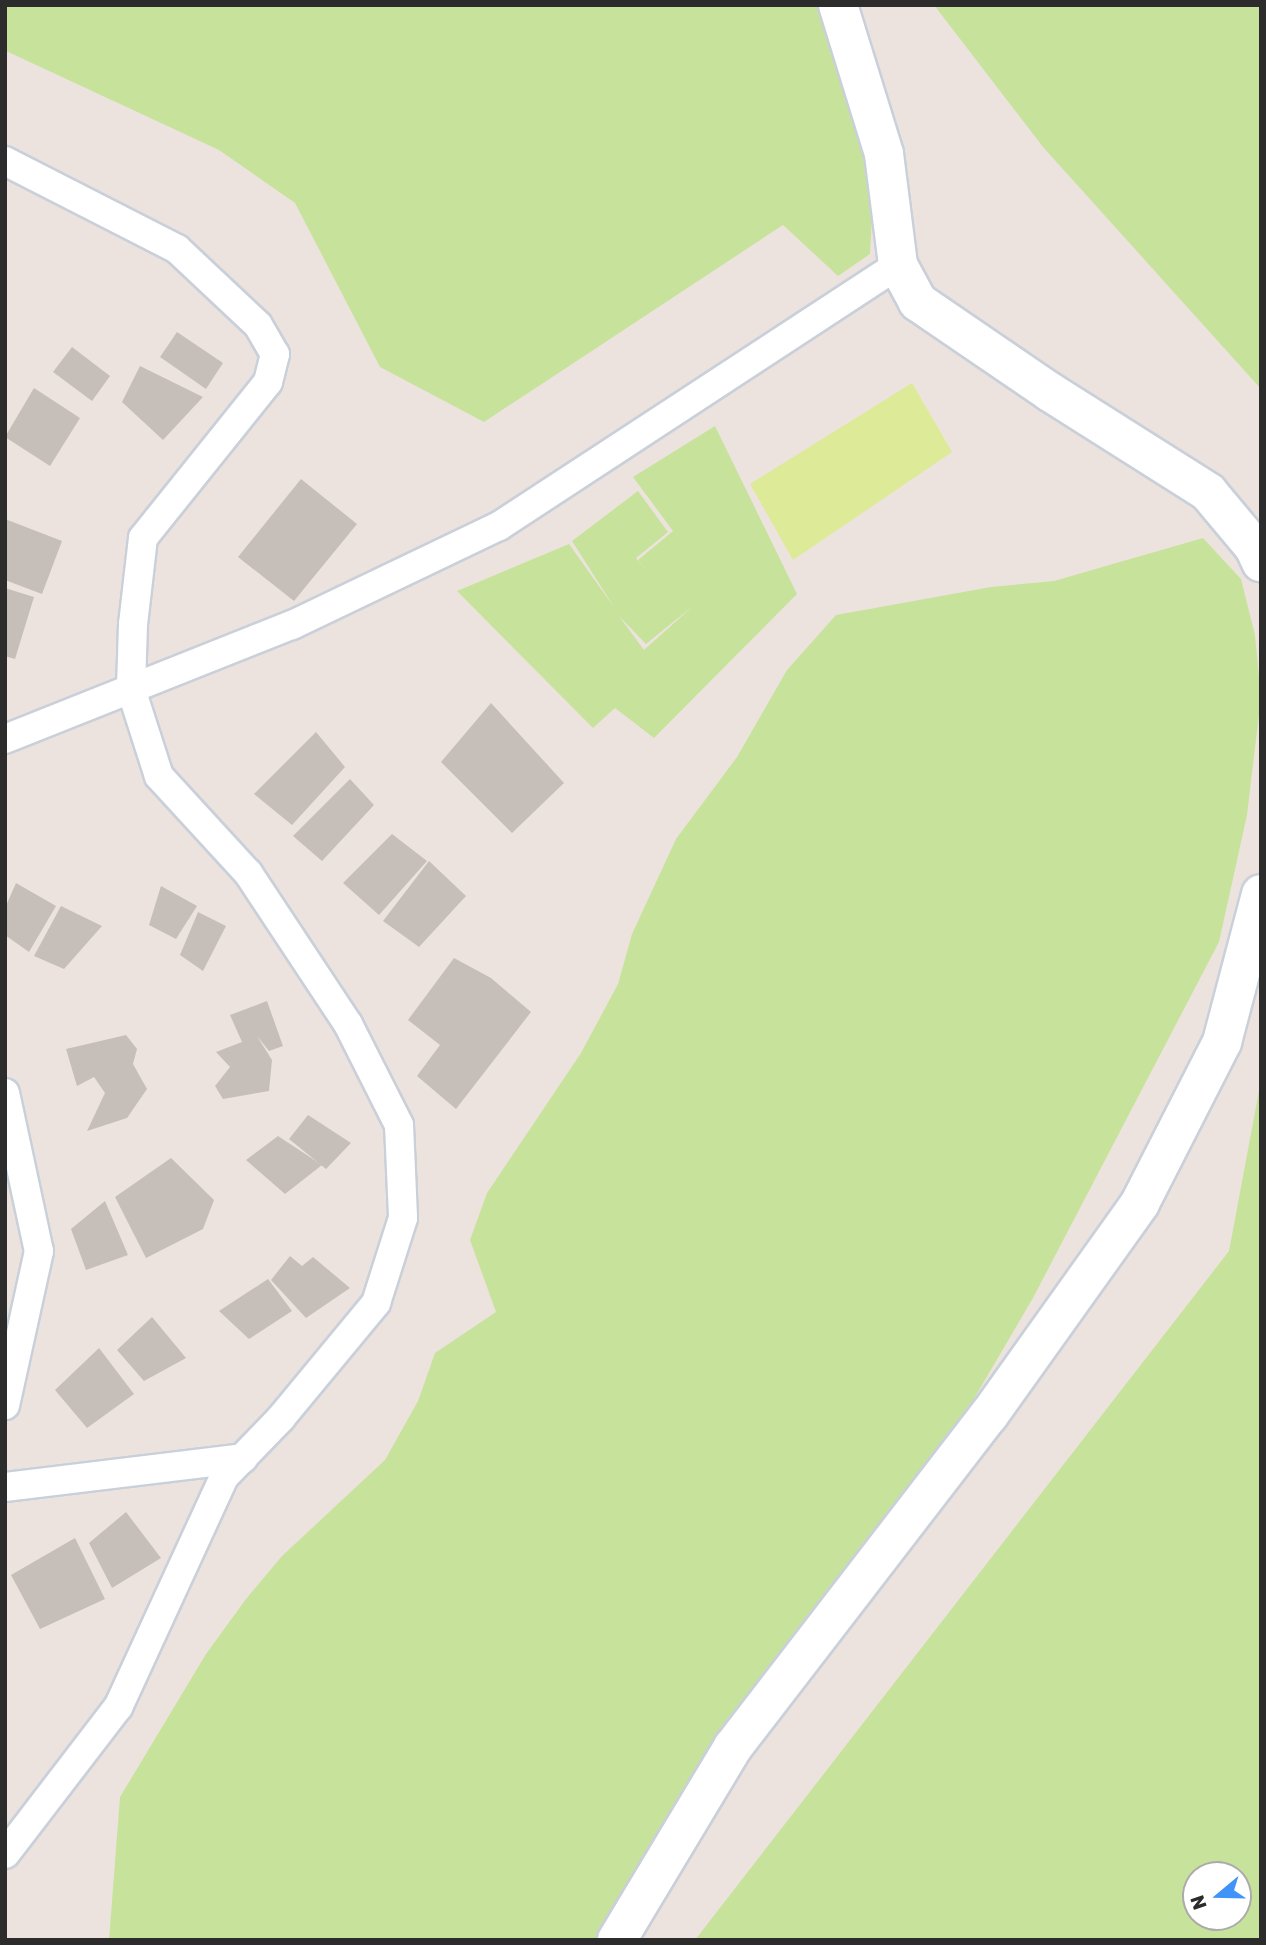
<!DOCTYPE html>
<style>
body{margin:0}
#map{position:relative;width:1266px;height:1945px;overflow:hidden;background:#ede3de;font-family:Rubik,sans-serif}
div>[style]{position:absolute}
.green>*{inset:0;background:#c7e39b}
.pitch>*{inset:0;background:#ddea97}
.building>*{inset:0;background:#c6beb9}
.roads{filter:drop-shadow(2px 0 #c9d0d9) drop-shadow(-2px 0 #c9d0d9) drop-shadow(0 2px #c9d0d9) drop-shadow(0 -2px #c9d0d9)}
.street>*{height:28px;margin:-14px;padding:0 14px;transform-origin:14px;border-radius:14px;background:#fff}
.secondary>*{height:38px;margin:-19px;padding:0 19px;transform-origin:19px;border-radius:19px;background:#fff}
span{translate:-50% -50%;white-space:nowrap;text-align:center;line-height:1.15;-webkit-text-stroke:7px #fff;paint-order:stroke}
.frame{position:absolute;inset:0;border:7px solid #2c2c2c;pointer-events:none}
.north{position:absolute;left:1182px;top:1861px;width:70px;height:70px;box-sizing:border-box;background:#fff;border:2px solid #ababab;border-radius:50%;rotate:251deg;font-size:19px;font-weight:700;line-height:28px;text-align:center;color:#2c2c2c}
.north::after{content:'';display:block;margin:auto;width:24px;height:32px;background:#4093f9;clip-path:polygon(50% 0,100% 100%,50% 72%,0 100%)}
</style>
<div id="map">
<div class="green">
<i style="clip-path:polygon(5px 5px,820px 5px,837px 44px,873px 197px,870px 254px,838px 276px,783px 225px,484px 422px,380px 367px,295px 203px,219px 150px,6px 51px)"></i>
<i style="clip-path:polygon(934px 5px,1261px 5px,1261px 389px,1043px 147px)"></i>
<i style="clip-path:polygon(evenodd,715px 426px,797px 594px,654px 738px,615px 708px,593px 728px,457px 591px,569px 544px,614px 607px,572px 541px,638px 491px,668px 532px,636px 558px,649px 574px,638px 560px,673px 531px,633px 477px,715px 426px,693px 606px,644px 650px,619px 616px,646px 644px,693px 606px)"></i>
<i style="clip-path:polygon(1203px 538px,1241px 579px,1255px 635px,1261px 698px,1247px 815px,1219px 942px,1033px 1298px,968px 1409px,887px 1522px,638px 1940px,109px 1940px,120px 1797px,206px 1654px,246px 1599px,282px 1556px,385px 1460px,418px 1401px,435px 1353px,496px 1312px,470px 1240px,487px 1193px,581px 1053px,618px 984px,632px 934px,676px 839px,737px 757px,787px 670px,836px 615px,991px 587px,1054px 581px)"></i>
<i style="clip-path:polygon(evenodd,1261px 1080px,1261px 1940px,695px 1940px,1229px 1251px,1261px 1080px,1238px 1875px,1238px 1917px,1196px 1917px,1196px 1875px,1238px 1875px)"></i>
</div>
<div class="pitch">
<i style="clip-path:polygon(912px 383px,952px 452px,793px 560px,750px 484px)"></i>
</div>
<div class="building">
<i style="clip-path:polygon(177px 332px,223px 363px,206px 389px,160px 357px)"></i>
<i style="clip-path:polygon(72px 347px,110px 376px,92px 401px,53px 372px)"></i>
<i style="clip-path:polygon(140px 366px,203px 397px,163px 440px,122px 402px)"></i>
<i style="clip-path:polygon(34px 388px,80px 418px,50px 466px,5px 437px)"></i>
<i style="clip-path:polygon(301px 479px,357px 524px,294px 601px,238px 557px)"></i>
<i style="clip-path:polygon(5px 519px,62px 541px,42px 594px,5px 580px)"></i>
<i style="clip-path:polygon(5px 588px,34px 597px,15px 659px,5px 656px)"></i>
<i style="clip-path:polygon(491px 703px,564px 783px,512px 833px,441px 762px)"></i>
<i style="clip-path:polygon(316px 732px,345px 767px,292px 825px,254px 794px)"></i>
<i style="clip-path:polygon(350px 779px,374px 805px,322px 861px,293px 836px)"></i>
<i style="clip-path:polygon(392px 834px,427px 861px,379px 915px,343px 883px)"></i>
<i style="clip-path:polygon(429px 861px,466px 896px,419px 947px,383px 921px)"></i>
<i style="clip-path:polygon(16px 883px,56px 906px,29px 952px,5px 935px,5px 908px)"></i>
<i style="clip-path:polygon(161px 886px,197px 906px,176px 939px,149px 925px)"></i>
<i style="clip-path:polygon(61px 906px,102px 926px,64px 969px,34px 956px)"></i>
<i style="clip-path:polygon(198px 912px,226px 926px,203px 971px,180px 955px)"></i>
<i style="clip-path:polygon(454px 958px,491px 978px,531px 1012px,456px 1109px,417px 1076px,440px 1045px,408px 1020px)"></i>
<i style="clip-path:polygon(267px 1001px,283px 1046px,269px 1051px,257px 1036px,272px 1060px,269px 1091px,223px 1099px,215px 1086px,230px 1067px,216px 1052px,242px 1042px,230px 1015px)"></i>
<i style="clip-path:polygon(126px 1035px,137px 1049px,133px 1064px,147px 1089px,127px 1118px,87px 1131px,105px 1093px,94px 1077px,77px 1086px,66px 1049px)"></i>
<i style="clip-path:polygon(308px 1115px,351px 1143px,326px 1169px,289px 1139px)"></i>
<i style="clip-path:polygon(278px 1136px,322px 1165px,285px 1194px,246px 1160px)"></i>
<i style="clip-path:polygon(171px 1158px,214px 1200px,203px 1229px,146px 1258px,115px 1197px)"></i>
<i style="clip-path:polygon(105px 1201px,128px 1255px,86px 1270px,71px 1229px)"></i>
<i style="clip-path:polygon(290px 1256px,302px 1266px,313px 1257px,350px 1288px,306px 1318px,271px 1280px)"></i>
<i style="clip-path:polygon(268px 1279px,292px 1311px,249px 1339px,219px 1311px)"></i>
<i style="clip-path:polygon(152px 1317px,186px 1358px,144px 1381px,117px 1350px)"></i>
<i style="clip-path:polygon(99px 1348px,134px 1394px,87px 1428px,55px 1390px)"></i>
<i style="clip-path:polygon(126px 1512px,161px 1558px,112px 1588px,89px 1543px)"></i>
<i style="clip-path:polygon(75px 1538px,105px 1599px,40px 1629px,11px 1575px)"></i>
</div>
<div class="roads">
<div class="street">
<i style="left:5px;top:161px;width:193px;rotate:27.1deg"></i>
<i style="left:177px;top:249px;width:111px;rotate:43.2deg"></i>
<i style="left:258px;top:325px;width:34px;rotate:60deg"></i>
<i style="left:275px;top:354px;width:29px;rotate:104deg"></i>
<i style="left:268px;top:382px;width:200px;rotate:128.7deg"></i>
<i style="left:143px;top:538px;width:87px;rotate:96.6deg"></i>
<i style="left:133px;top:624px;width:65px;rotate:91.8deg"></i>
<i style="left:131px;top:689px;width:91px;rotate:72.2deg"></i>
<i style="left:159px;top:776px;width:132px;rotate:47.5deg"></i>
<i style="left:248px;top:873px;width:181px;rotate:56.5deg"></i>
<i style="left:348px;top:1024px;width:113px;rotate:63.2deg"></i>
<i style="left:399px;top:1125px;width:93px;rotate:87.5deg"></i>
<i style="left:403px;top:1218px;width:89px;rotate:107.6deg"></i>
<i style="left:376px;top:1303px;width:149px;rotate:129.6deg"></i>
<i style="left:281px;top:1418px;width:82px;rotate:134deg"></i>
<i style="left:224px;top:1477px;width:253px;rotate:114.7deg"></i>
<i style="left:118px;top:1707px;width:185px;rotate:127.5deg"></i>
<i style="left:5px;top:739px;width:309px;rotate:-21.7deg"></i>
<i style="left:292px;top:625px;width:229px;rotate:-25.6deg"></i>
<i style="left:499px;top:526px;width:477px;rotate:-33.2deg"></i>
<i style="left:5px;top:1093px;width:162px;rotate:77.9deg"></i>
<i style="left:39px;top:1251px;width:158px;rotate:102.4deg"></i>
<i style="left:5px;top:1487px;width:240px;rotate:-6.9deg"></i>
</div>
<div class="secondary">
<i style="left:838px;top:5px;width:156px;rotate:72.8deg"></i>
<i style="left:884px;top:154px;width:112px;rotate:82.8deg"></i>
<i style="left:898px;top:265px;width:42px;rotate:61.6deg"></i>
<i style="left:918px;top:302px;width:160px;rotate:34.3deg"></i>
<i style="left:1050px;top:392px;width:187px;rotate:32.3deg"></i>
<i style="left:1208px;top:492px;width:72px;rotate:50.1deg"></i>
<i style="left:1254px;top:547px;width:17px;rotate:65deg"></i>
<i style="left:617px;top:1940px;width:225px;rotate:-59deg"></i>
<i style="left:733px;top:1747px;width:419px;rotate:-52.4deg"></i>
<i style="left:989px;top:1415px;width:260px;rotate:-54.5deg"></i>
<i style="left:1140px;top:1203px;width:181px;rotate:-63deg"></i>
<i style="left:1222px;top:1042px;width:153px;rotate:-75.2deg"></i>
</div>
</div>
<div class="frame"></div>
<div class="north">N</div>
</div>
